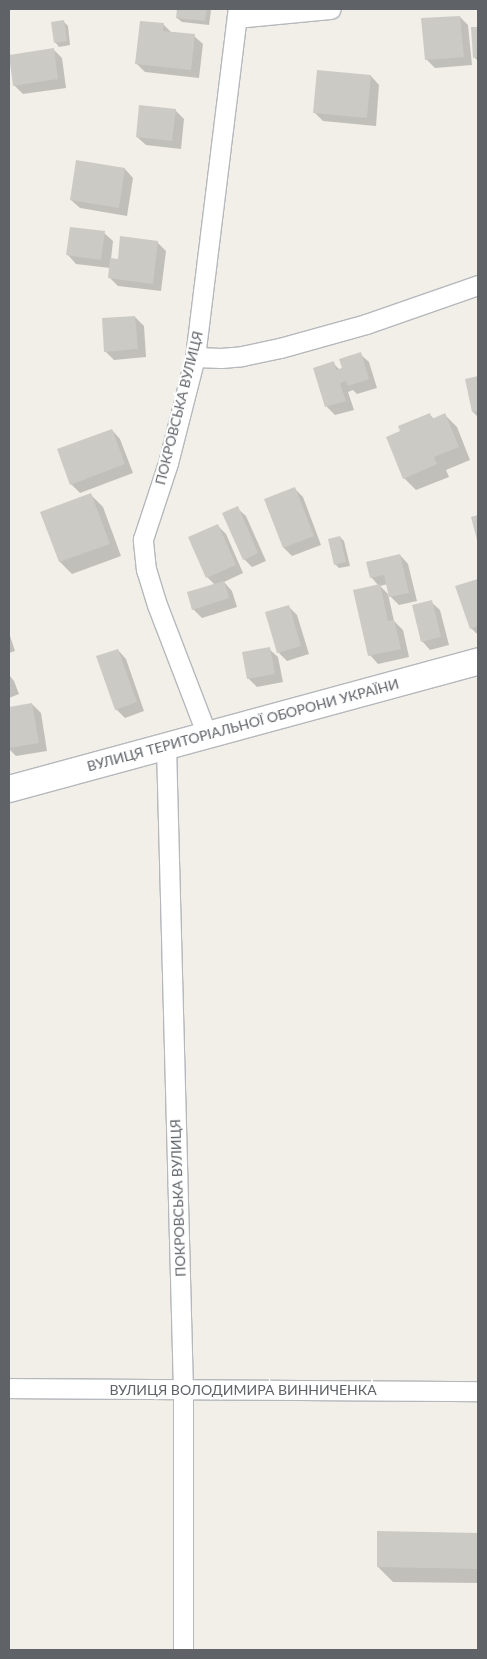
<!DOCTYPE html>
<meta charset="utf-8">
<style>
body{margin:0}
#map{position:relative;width:487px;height:1659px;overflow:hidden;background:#f1efe8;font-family:Lato,sans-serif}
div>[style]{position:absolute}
.shadow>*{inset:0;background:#0003}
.building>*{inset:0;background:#cccac5}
.roads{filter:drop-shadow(1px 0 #b5b8bc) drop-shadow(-1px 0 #b5b8bc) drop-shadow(0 1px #b5b8bc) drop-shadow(0 -1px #b5b8bc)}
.street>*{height:19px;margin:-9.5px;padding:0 9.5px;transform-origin:9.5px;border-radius:9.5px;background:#fff}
.secondary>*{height:26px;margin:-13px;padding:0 13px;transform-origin:13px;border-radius:13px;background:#fff}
span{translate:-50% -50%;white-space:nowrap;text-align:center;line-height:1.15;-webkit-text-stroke:4.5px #fff;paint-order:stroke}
.street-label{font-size:14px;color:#5f6368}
.frame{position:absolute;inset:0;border:10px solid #5f6368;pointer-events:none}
</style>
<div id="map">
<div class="shadow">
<i style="clip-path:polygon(178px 9px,209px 9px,211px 11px,209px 25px,182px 22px,177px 18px)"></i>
<i style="clip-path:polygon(460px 17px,468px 25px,472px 65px,435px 68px,426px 59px)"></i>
<i style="clip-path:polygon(64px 22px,68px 26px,70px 45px,59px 47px,55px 42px)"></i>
<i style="clip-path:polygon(163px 24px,172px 33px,194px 36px,203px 44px,199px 78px,145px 72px,136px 63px)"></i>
<i style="clip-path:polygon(472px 28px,478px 28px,478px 61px,474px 57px)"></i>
<i style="clip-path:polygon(54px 50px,62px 58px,66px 88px,23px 94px,14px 85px)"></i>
<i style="clip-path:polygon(371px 76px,379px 85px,376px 126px,323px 121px,314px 112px)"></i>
<i style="clip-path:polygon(175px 110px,184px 119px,181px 149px,146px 145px,137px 137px)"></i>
<i style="clip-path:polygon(125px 169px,133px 178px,127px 216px,80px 208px,71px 200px)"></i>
<i style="clip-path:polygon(104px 233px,113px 241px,111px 259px,119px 260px,157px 242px,166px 251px,161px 291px,118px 286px,109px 277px,110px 268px,76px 264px,68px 255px)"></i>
<i style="clip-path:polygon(135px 317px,144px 326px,146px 357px,114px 360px,105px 351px)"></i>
<i style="clip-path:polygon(360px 354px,369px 362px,377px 388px,357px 394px,353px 390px,348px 392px,354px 410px,335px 415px,327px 407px,314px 369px,333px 363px,340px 370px)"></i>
<i style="clip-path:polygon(478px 377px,478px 417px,473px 412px,466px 380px)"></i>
<i style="clip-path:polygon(429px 414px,434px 419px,445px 415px,457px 427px,470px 460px,446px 470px,449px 477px,416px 490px,404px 478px,402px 432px)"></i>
<i style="clip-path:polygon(112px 430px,120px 439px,133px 473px,80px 493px,71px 484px)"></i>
<i style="clip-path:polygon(294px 488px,303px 497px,321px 545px,292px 556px,284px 548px)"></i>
<i style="clip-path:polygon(91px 495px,103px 507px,121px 556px,72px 574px,60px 562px,42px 513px)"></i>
<i style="clip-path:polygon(237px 508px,246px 516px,266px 561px,252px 567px,244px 559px)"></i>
<i style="clip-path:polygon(217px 525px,226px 534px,243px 573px,224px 582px,232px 591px,237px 607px,202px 618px,193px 609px,215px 585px,207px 577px)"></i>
<i style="clip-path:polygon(340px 537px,344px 541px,350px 566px,339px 568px,335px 564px)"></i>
<i style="clip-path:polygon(evenodd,400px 555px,408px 564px,417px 601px,399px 605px,388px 594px,394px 621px,403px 630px,409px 657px,378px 664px,370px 655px,378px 585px,371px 577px,400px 555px,388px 584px,390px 596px,380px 586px,388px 584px)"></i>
<i style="clip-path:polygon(478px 580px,478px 635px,471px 628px,457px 587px)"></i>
<i style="clip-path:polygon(431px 602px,440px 610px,449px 645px,430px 650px,422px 641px)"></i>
<i style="clip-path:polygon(288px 606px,297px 615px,309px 654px,287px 661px,279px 653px,267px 613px)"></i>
<i style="clip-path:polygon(9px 633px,15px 651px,9px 653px)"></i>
<i style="clip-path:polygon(269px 649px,278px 657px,283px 682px,257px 687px,248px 678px)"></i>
<i style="clip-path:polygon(118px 650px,126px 659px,144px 711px,125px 718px,116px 709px)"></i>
<i style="clip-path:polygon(9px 675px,14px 681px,19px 694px,9px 698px)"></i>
<i style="clip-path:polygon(32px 704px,41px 713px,47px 751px,16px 756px,9px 749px,9px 708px)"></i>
<i style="clip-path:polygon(378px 1532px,478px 1534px,478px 1583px,393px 1582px,378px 1567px)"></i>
</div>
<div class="building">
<i style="clip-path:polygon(177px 9px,207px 9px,205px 21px,176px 18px)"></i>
<i style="clip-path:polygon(460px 16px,464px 57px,425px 60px,421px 18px)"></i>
<i style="clip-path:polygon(64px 20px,67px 41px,54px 43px,51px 22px)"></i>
<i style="clip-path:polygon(140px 21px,164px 23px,163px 31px,195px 34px,191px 70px,135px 64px)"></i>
<i style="clip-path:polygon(471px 27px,478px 27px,478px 57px,473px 58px)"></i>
<i style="clip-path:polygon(54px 48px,58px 79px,13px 86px,9px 55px)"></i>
<i style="clip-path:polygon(317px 70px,371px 75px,367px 118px,313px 113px)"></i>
<i style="clip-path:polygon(139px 105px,176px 109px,172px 141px,136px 137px)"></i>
<i style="clip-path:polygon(76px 160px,125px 168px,119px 208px,70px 200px)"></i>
<i style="clip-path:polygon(70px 227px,105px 231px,101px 260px,66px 255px)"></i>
<i style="clip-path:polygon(120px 236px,158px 241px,153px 284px,108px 278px,110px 258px,118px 259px)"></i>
<i style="clip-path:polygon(135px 316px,138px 349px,104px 352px,102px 318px)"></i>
<i style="clip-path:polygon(361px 352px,369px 379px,348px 386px,346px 381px,340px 383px,346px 401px,325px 407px,313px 368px,334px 361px,336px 370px,342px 368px,339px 359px)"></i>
<i style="clip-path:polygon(478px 376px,478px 411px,472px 412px,465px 379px)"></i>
<i style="clip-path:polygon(430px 413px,432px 419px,445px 413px,459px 447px,434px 457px,437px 464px,403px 479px,386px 437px,400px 431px,398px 426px)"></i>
<i style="clip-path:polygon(112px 429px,125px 464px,70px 485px,57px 449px)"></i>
<i style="clip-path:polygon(295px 487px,314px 536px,283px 548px,264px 499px)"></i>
<i style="clip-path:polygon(91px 493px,110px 544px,59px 562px,40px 512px)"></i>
<i style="clip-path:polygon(238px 506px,258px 553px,243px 560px,222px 513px)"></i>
<i style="clip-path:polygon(478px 515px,478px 544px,471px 517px)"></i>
<i style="clip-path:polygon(218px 524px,236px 565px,206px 578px,188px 537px)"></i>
<i style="clip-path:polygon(340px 536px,346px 562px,334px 565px,328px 539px)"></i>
<i style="clip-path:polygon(400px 554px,409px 593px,389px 597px,384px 575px,370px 578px,366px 562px)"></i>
<i style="clip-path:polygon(478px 579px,478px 626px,470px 629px,455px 586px)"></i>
<i style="clip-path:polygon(224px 581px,229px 598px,192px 610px,187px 592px)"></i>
<i style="clip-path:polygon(380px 584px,388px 621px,394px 620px,401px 649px,368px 656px,353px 590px)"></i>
<i style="clip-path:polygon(432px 600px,441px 637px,421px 642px,412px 605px)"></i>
<i style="clip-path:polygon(289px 605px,301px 646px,277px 653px,265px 612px)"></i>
<i style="clip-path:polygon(270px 647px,275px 674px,247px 679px,242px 652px)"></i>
<i style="clip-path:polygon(118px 649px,137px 702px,115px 710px,96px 656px)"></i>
<i style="clip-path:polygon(32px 703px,39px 743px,9px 748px,9px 707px)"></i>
<i style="clip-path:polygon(377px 1531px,478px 1533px,478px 1569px,377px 1567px)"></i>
</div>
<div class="roads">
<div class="street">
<i style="left:237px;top:18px;width:94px;rotate:-5.5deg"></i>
<i style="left:195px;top:357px;width:26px;rotate:2deg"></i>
<i style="left:221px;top:358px;width:21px;rotate:-5deg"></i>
<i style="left:242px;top:356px;width:39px;rotate:-12deg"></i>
<i style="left:280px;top:348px;width:89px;rotate:-15.6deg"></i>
<i style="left:366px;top:324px;width:119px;rotate:-19.2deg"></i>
<i style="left:207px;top:735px;width:139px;rotate:-111deg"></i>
<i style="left:157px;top:605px;width:37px;rotate:-107deg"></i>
<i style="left:146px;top:570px;width:31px;rotate:-96deg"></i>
<i style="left:143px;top:539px;width:80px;rotate:-71.8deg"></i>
<i style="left:168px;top:463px;width:109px;rotate:-75.7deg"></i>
<i style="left:195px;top:357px;width:351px;rotate:-83deg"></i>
<i style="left:166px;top:746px;width:644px;rotate:88.49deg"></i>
<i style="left:183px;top:1390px;width:260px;rotate:90deg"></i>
<i style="left:9px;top:1388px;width:469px;rotate:0.4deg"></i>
</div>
<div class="secondary">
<i style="left:9px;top:789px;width:486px;rotate:-15.2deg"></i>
</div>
</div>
<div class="street-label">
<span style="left:179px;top:408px;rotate:-76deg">ПОКРОВСЬКА ВУЛИЦЯ</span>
<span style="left:243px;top:725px;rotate:-15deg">ВУЛИЦЯ ТЕРИТОРІАЛЬНОЇ ОБОРОНИ УКРАЇНИ</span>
<span style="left:178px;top:1198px;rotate:-92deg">ПОКРОВСЬКА ВУЛИЦЯ</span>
<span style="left:243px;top:1390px">ВУЛИЦЯ ВОЛОДИМИРА ВИННИЧЕНКА</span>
</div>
<div class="frame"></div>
</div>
